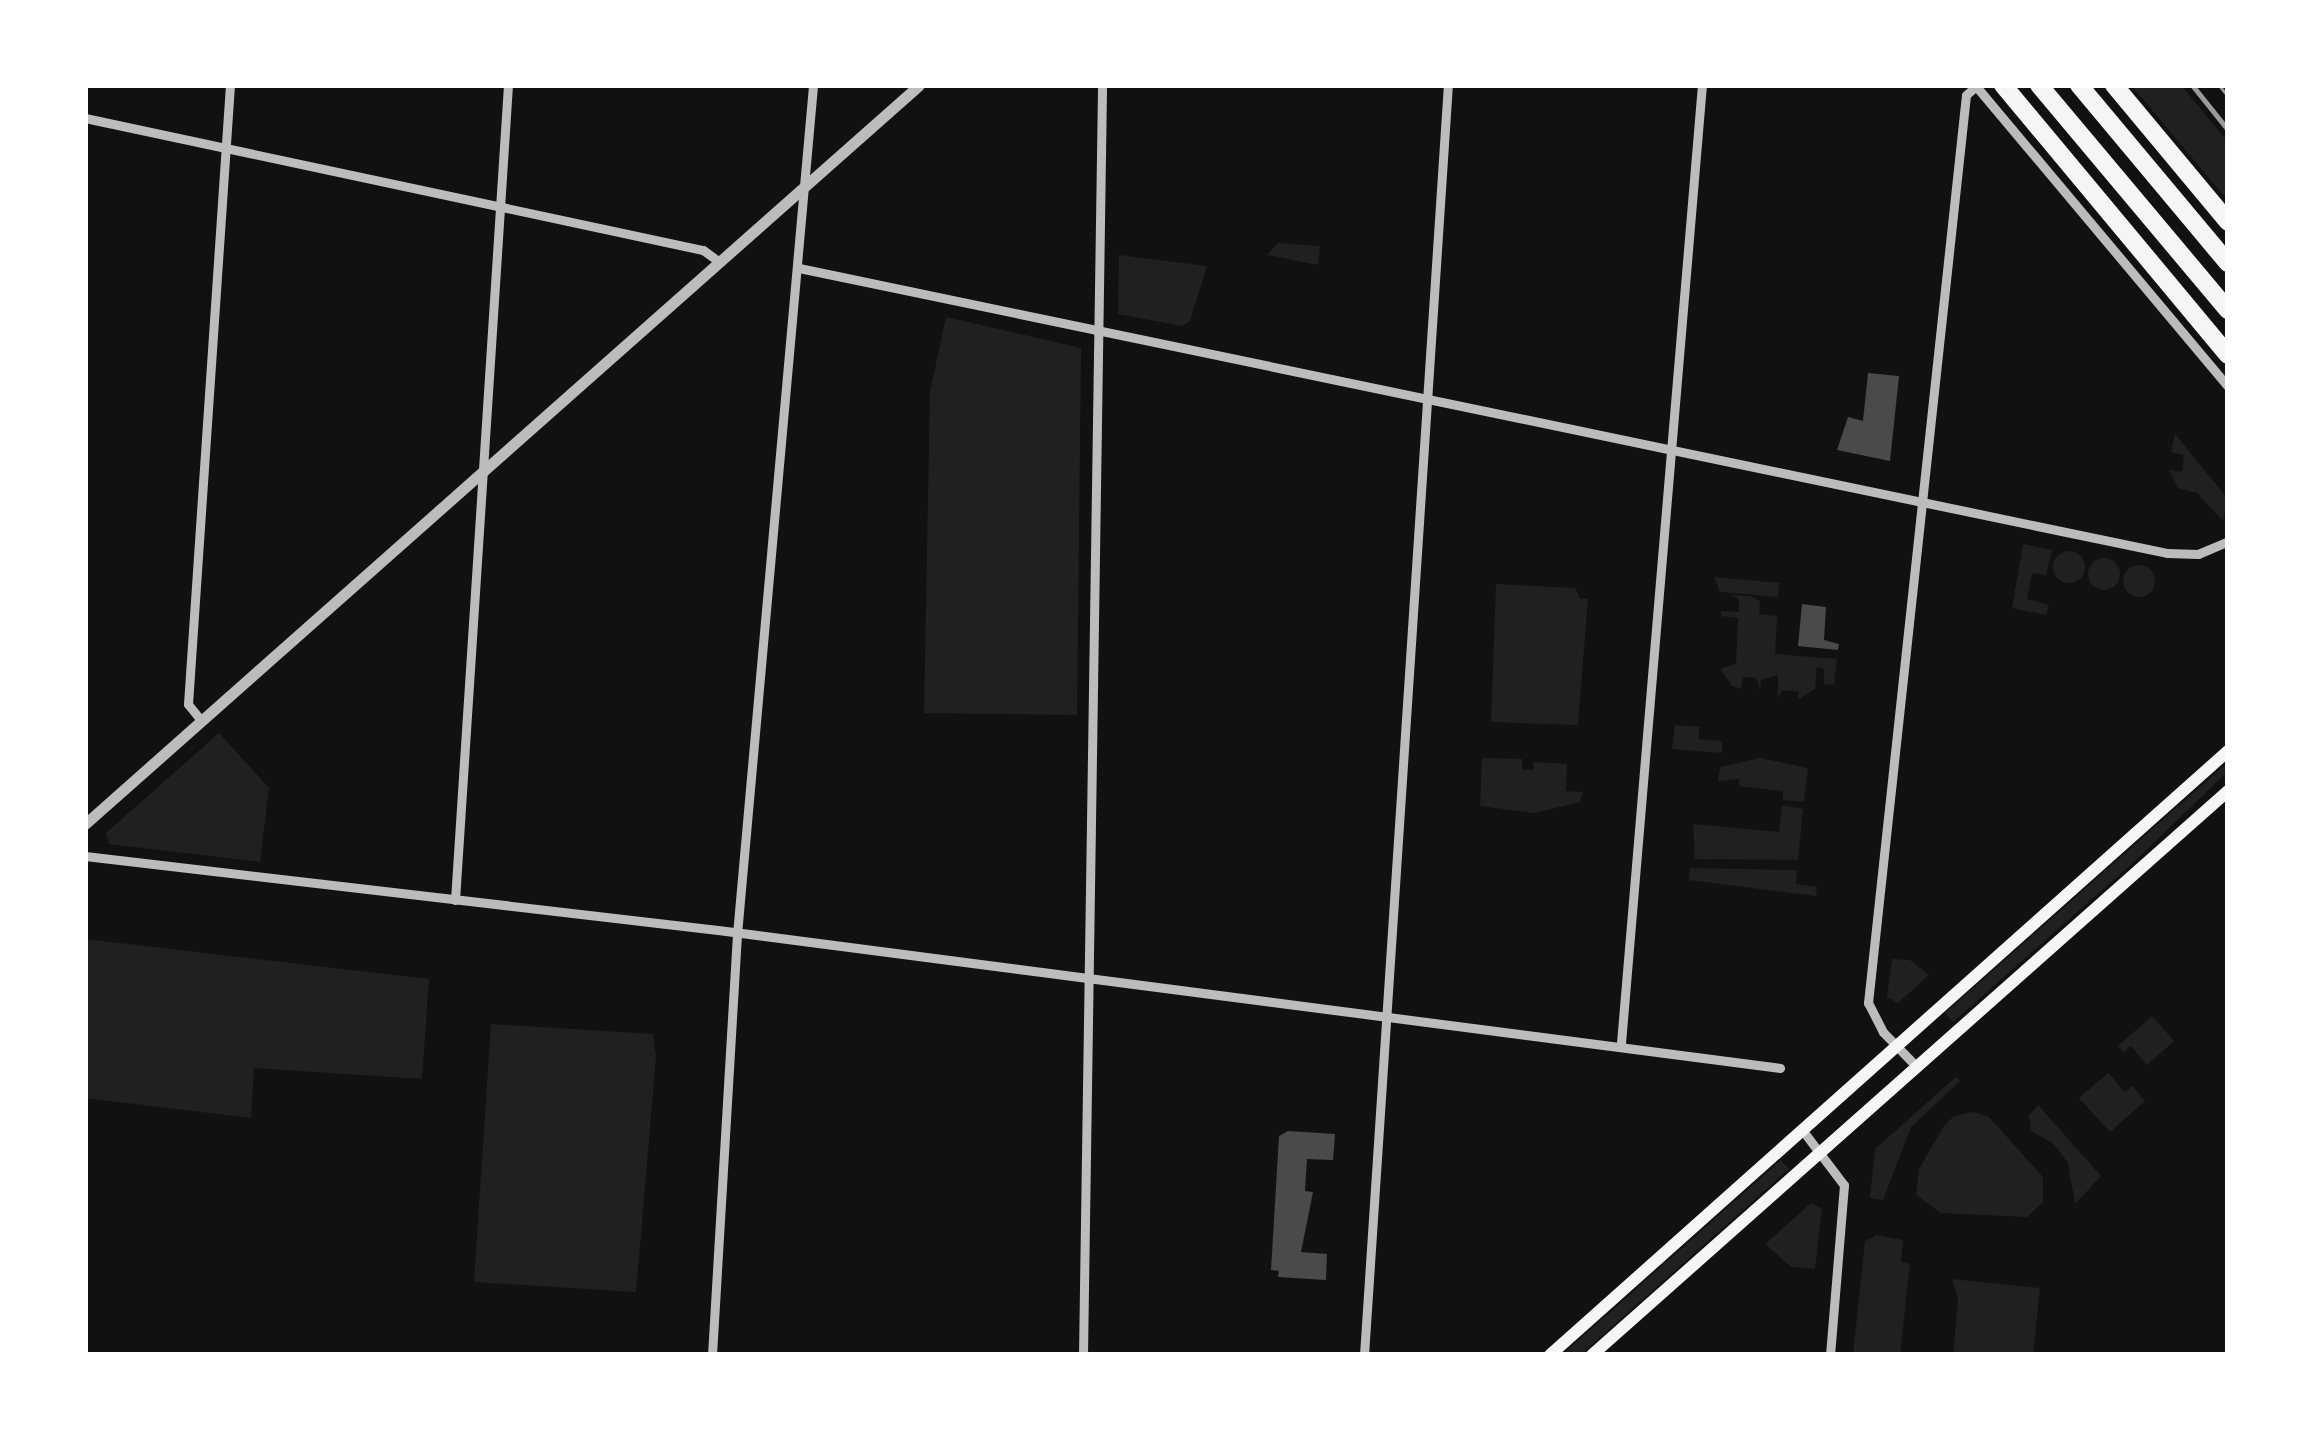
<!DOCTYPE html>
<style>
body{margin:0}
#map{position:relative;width:2313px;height:1440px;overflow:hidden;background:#111;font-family:Quicksand,sans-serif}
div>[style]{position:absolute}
.green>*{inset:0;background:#202020}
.round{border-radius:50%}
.building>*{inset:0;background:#4a4a4a}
.minor>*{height:9px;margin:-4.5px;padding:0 4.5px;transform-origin:4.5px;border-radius:4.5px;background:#bcbcbc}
.tertiary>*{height:11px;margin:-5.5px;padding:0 5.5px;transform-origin:5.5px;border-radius:5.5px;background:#bcbcbc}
.secondary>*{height:12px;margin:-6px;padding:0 6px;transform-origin:6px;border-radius:6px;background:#f5f5f5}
.motorway>*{height:18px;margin:-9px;padding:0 9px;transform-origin:9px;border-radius:9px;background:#f5f5f5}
.tram>*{height:2.5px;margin:-1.25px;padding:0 1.25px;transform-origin:1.25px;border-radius:1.25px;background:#9a9a9a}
.rail>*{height:5px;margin:-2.5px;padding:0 2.5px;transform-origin:2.5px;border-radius:2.5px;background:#9a9a9a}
span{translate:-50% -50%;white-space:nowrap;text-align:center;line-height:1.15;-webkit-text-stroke:8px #fff;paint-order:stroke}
.frame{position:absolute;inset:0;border:88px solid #fff;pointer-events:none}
</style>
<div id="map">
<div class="green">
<i style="clip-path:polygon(2131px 85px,2181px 85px,2228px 142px,2228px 201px)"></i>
<i style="clip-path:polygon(1278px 243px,1320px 246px,1318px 265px,1267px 255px)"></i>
<i style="clip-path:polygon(1119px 255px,1207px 266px,1190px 321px,1182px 326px,1118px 314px)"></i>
<i style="clip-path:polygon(946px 317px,1081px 348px,1077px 715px,924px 713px,930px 392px)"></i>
<i style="clip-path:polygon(2175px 434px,2228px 499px,2223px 521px,2197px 493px,2178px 488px,2169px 470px,2182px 472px,2184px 455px,2171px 452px)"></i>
<i style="clip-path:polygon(2023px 544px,2052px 550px,2046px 575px,2032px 573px,2027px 599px,2049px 605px,2046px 615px,2012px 608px)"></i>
<i class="round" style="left:2053px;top:551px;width:32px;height:32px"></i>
<i class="round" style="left:2088px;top:558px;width:32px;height:32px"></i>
<i class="round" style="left:2123px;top:565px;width:32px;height:32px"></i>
<i style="clip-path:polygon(1714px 577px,1779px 583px,1778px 597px,1720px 592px)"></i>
<i style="clip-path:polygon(1496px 584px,1575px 588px,1580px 599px,1588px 599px,1578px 725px,1491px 722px)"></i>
<i style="clip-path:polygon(1730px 595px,1750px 596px,1760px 601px,1759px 614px,1777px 616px,1775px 654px,1837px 659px,1834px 685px,1824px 684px,1824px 669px,1817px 667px,1815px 689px,1797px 700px,1799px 692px,1782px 690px,1778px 698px,1778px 675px,1761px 680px,1760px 690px,1756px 678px,1743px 677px,1741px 689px,1732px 686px,1720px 669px,1736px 664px,1738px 618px,1721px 616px,1721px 611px,1739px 612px,1739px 599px)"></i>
<i style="clip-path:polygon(1675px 725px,1699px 727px,1699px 739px,1722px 741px,1722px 753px,1672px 749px)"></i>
<i style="clip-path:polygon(219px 733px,269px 788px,260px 862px,109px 844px,106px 833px)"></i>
<i style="clip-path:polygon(1482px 758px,1522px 759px,1522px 770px,1533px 770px,1534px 762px,1567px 764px,1566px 791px,1583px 792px,1580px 802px,1534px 813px,1480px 806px)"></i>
<i style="clip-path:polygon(1760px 758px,1808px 768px,1804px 802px,1783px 800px,1783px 791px,1739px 786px,1739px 779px,1718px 781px,1720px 767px)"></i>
<i style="clip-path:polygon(2228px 762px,2228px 771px,2136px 860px,1953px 1022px,1945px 1013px)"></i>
<i style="clip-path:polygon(1782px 805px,1803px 809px,1798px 860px,1695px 859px,1693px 824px,1779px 832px)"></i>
<i style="clip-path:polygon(1690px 868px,1797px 870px,1796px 884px,1817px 887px,1816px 896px,1689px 880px)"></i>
<i style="clip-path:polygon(85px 939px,429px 979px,422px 1079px,254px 1068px,251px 1118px,85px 1098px)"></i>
<i style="clip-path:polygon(1892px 959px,1910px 960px,1929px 975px,1898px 1003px,1887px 997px)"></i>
<i style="clip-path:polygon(2152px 1016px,2174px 1041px,2147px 1065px,2131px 1046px,2123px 1052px,2118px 1046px)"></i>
<i style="clip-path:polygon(491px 1024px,653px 1034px,656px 1057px,636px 1292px,474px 1282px)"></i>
<i style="clip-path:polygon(2108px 1073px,2125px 1092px,2132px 1086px,2145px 1101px,2110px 1132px,2079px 1098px)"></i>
<i style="clip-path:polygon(1956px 1077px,1960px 1081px,1911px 1127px,1883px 1200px,1870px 1198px,1875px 1149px)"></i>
<i style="clip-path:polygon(2038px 1105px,2101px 1176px,2075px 1204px,2068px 1163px,2053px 1143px,2031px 1131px,2029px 1115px)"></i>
<i style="clip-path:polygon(1974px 1112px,1989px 1117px,2043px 1177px,2043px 1202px,2027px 1217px,1941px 1213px,1916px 1195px,1919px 1169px,1944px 1126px,1954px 1116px)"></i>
<i style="clip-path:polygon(1781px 1160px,1789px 1169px,1606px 1332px,1581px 1355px,1562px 1355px)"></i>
<i style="clip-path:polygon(1811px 1203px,1822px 1209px,1815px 1269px,1791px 1267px,1765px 1244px)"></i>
<i style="clip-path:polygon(1876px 1235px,1903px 1240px,1901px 1262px,1910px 1264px,1900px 1355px,1853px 1355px,1865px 1241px)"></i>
<i style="clip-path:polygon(1952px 1279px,2040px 1288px,2033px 1355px,1953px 1355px,1958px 1299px)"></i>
</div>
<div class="building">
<i style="clip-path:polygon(1868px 373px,1899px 376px,1890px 461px,1837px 450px,1848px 417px,1863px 421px)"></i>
<i style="clip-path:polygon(1802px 604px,1826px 607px,1824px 640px,1839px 644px,1838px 650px,1798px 646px)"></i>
<i style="clip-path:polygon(1288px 1131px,1335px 1134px,1333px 1160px,1307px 1159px,1305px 1191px,1313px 1192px,1301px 1252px,1327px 1254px,1326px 1280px,1278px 1277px,1279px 1271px,1271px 1270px,1279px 1136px)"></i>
</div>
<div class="minor">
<i style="left:1975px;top:85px;width:393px;rotate:50deg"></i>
<i style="left:85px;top:118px;width:632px;rotate:12.06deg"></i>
<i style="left:703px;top:250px;width:19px;rotate:36deg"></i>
<i style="left:799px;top:268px;width:1397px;rotate:11.77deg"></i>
<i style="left:2167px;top:553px;width:31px;rotate:2deg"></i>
<i style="left:2198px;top:554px;width:33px;rotate:-23deg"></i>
<i style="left:200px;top:719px;width:19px;rotate:-129deg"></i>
<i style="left:188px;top:704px;width:620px;rotate:-86.12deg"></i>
<i style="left:85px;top:856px;width:637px;rotate:6.67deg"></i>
<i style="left:718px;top:930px;width:1071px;rotate:7.4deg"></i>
<i style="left:455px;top:900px;width:817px;rotate:-86.28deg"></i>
<i style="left:1621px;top:1043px;width:961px;rotate:-85.17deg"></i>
<i style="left:1917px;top:1067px;width:49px;rotate:-134.2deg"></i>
<i style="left:1883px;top:1032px;width:33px;rotate:-117deg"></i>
<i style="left:1868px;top:1003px;width:913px;rotate:-83.84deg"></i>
<i style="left:1966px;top:95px;width:13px;rotate:-42deg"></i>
<i style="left:1803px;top:1131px;width:68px;rotate:52.8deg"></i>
<i style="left:1844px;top:1185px;width:171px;rotate:94.7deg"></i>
<i style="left:712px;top:1355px;width:422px;rotate:-86.6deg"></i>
<i style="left:737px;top:934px;width:852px;rotate:-84.88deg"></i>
<i style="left:1083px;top:1355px;width:1270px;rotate:-89.14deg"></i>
<i style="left:1364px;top:1355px;width:1273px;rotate:-86.22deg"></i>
</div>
<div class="tertiary">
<i style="left:85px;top:824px;width:1114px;rotate:-41.54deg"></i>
</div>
<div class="secondary">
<i style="left:1550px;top:1355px;width:908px;rotate:-41.7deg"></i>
<i style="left:1592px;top:1355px;width:850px;rotate:-41.57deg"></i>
</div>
<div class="motorway">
<i style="left:2003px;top:85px;width:351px;rotate:50.2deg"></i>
<i style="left:2039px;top:85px;width:294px;rotate:50deg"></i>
<i style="left:2079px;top:85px;width:232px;rotate:50.1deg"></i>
<i style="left:2114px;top:85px;width:178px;rotate:50.2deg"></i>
</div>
<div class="tram">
<i style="left:2219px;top:85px;width:14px;rotate:51deg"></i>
</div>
<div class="rail">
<i style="left:2192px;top:85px;width:58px;rotate:51.3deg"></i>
</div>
<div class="frame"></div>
</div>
